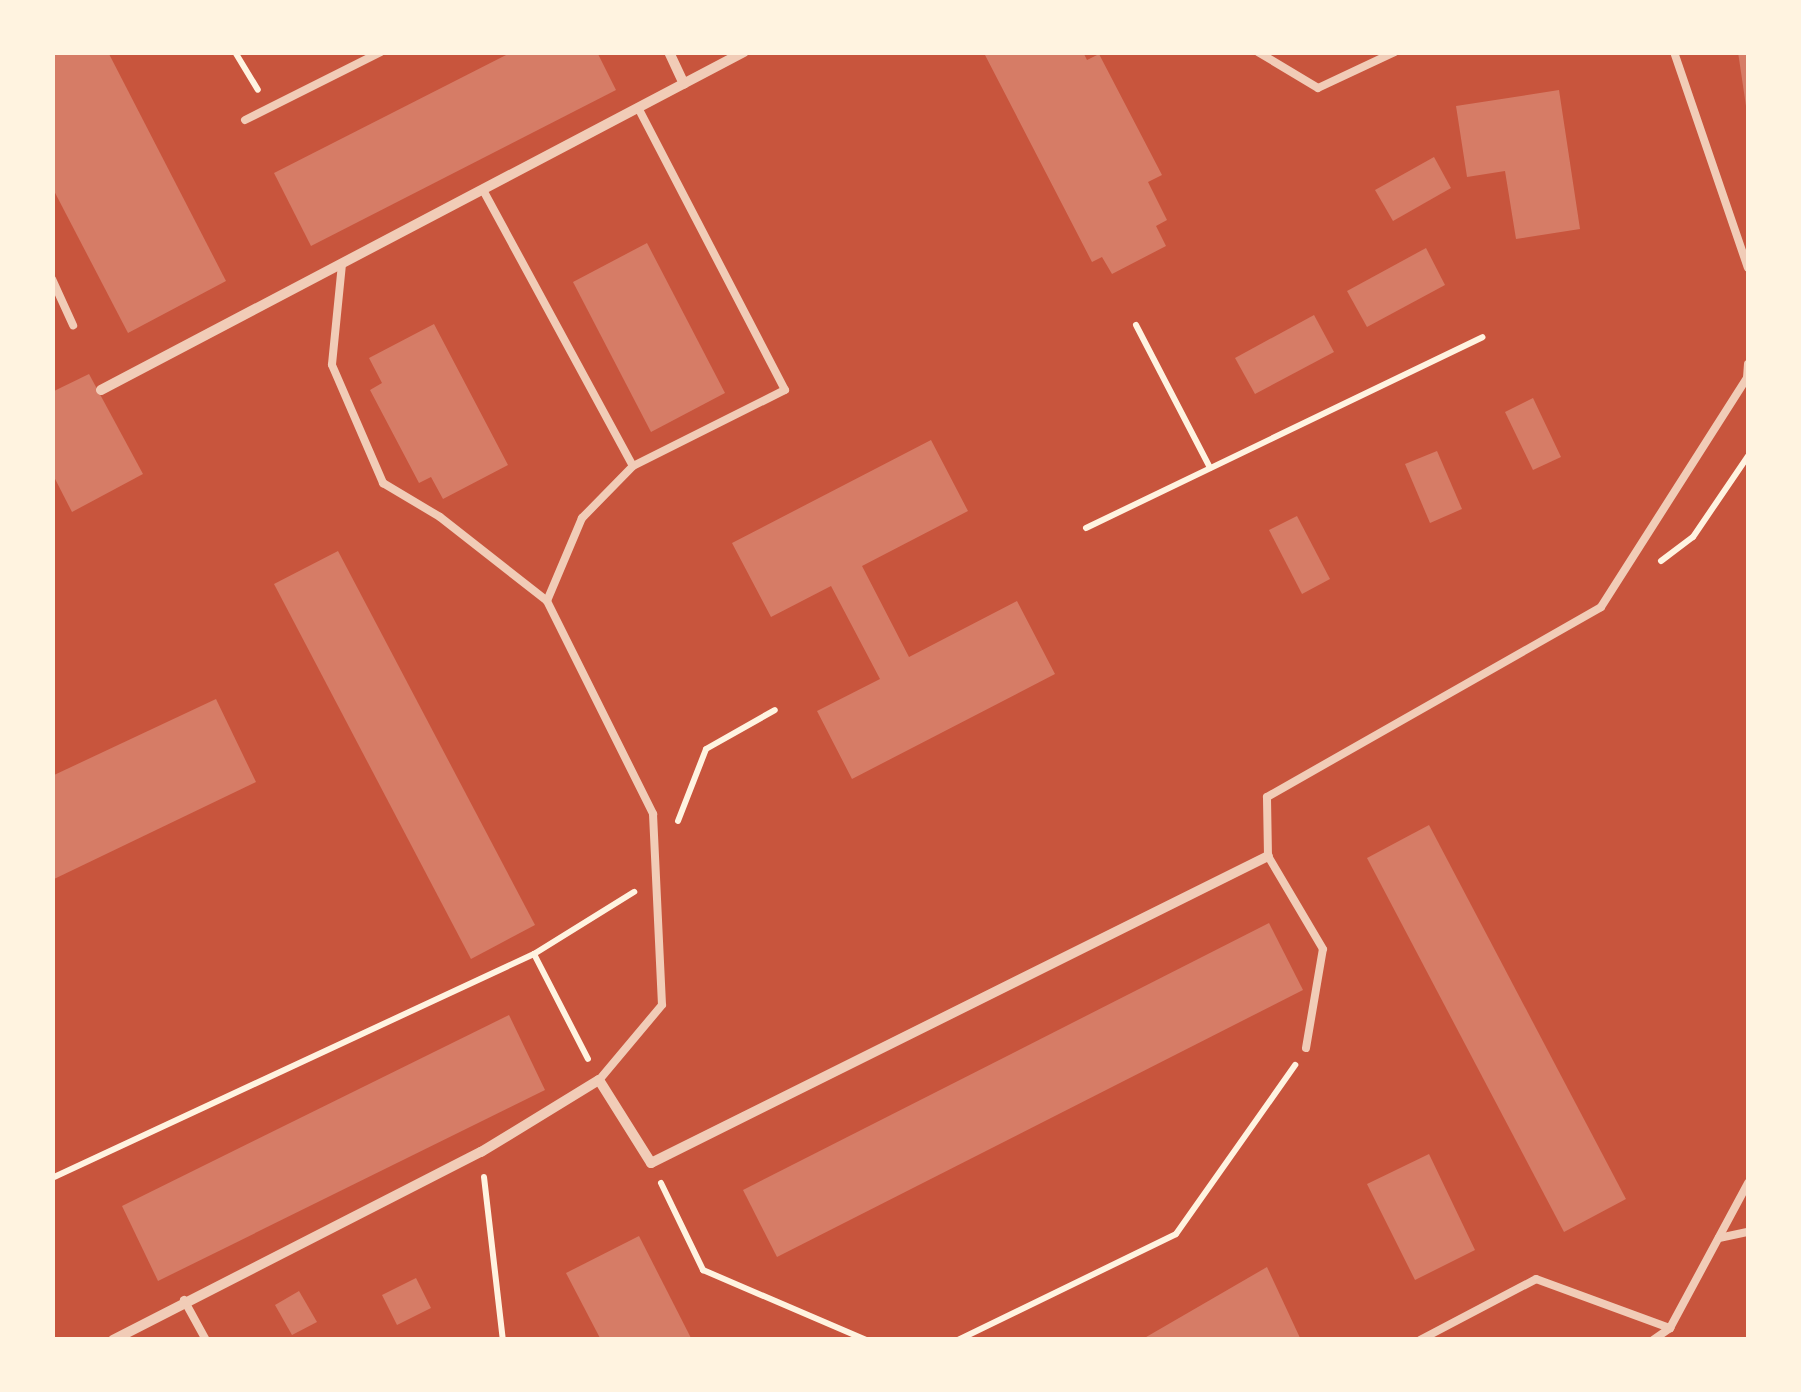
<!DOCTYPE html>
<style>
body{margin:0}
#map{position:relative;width:1801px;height:1392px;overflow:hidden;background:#c8553d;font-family:"Nunito Sans",sans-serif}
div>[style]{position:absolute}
.building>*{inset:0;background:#d67c66}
.path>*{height:6px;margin:-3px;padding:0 3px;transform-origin:3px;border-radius:3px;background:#fff3e0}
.service>*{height:8px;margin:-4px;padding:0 4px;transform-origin:4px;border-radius:4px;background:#f1ccb7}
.minor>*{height:10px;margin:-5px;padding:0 5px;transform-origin:5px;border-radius:5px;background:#f1ccb7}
span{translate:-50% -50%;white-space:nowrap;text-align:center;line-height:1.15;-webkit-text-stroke:8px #fff3e0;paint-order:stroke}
.frame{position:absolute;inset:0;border:55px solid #fff3e0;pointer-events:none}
</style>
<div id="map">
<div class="building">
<i style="clip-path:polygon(52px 52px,108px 52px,226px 281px,128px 333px,52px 187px)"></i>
<i style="clip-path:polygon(512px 52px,597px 52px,616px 90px,311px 246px,274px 173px)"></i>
<i style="clip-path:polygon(990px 52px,1083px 52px,1087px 60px,1099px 54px,1162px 175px,1148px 182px,1167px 220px,1156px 226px,1166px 246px,1112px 274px,1102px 257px,1092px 262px,985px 55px)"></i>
<i style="clip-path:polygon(1738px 52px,1748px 52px,1748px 106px,1746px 106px)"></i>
<i style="clip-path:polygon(1559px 90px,1580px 229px,1516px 239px,1505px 171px,1467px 177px,1456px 106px)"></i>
<i style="clip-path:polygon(1434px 157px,1451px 188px,1393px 221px,1375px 190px)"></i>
<i style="clip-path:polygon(647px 243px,725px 393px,651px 432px,573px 282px)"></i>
<i style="clip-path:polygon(1426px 248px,1445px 285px,1367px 327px,1347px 291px)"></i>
<i style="clip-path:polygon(1314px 315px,1334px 352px,1255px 394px,1235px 358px)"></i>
<i style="clip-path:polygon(434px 324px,508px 465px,443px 499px,431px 477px,419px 483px,370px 390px,382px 383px,369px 358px)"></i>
<i style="clip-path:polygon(89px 374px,143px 474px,72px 512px,52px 473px,52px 392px)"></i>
<i style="clip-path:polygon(1533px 398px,1561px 457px,1533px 470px,1505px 412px)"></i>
<i style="clip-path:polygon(931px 440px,968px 511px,862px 566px,909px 657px,1017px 601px,1055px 674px,852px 779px,817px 711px,880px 679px,831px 586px,771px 617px,732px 543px)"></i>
<i style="clip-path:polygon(1437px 451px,1462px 509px,1430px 523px,1405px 464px)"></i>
<i style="clip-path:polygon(1297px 516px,1330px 579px,1302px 594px,1269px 530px)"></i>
<i style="clip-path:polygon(338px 551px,535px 925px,471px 959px,274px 584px)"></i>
<i style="clip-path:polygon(216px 699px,256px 782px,52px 880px,52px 776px)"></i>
<i style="clip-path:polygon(1429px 825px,1626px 1199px,1564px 1232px,1367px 858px)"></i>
<i style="clip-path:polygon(1269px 923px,1303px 990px,777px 1257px,743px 1190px)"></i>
<i style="clip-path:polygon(509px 1015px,545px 1090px,158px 1281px,122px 1206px)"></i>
<i style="clip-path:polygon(1429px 1154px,1475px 1250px,1415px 1280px,1367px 1184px)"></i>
<i style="clip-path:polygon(639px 1236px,692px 1340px,601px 1340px,566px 1273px)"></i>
<i style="clip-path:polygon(1267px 1267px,1301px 1340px,1141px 1340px)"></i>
<i style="clip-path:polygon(416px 1278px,431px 1308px,397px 1325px,382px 1295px)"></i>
<i style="clip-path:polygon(299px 1291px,317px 1322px,292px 1335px,275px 1305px)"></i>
</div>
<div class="path">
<i style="left:235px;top:52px;width:44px;rotate:58.8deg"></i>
<i style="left:1136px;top:325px;width:161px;rotate:62.6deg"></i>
<i style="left:1086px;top:528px;width:440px;rotate:-25.7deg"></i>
<i style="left:1661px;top:561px;width:40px;rotate:-37deg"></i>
<i style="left:1693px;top:537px;width:98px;rotate:-55.8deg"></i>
<i style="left:678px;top:821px;width:77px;rotate:-68.7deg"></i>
<i style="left:706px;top:749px;width:79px;rotate:-29.5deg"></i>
<i style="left:534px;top:954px;width:118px;rotate:62.8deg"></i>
<i style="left:484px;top:1177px;width:164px;rotate:83.4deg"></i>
<i style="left:52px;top:1178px;width:532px;rotate:-24.93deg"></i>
<i style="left:534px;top:954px;width:118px;rotate:-31.8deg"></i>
<i style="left:661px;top:1183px;width:97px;rotate:64.2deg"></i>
<i style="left:703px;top:1270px;width:177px;rotate:23.2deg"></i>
<i style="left:958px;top:1340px;width:242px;rotate:-25.9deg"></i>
<i style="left:1176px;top:1234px;width:207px;rotate:-54.8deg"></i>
</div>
<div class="service">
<i style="left:1258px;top:52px;width:70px;rotate:31deg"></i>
<i style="left:1318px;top:88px;width:85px;rotate:-25.1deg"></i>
<i style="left:1674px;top:52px;width:228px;rotate:71.1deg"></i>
<i style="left:245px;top:120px;width:152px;rotate:-26.6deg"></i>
<i style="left:483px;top:190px;width:314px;rotate:61.5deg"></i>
<i style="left:633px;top:466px;width:73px;rotate:134.4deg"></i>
<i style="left:582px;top:518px;width:90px;rotate:112.9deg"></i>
<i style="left:342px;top:264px;width:101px;rotate:95.7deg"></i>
<i style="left:332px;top:365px;width:129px;rotate:66.6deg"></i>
<i style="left:383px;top:483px;width:66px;rotate:30.8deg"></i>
<i style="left:440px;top:517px;width:136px;rotate:38.1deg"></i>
<i style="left:547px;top:601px;width:238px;rotate:63.5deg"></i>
<i style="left:653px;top:814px;width:191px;rotate:87.3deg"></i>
<i style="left:662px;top:1005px;width:98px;rotate:130deg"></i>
<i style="left:52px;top:279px;width:51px;rotate:65.5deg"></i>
<i style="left:633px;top:466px;width:170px;rotate:-26.6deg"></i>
<i style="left:785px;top:390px;width:318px;rotate:-117.5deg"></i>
<i style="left:1306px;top:1048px;width:100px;rotate:-80.3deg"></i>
<i style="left:1323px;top:949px;width:108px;rotate:-120.6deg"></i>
<i style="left:1268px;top:856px;width:59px;rotate:-91deg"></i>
<i style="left:1267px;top:797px;width:384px;rotate:-29.6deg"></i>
<i style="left:1601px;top:607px;width:272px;rotate:-57.5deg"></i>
<i style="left:1747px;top:378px;width:14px;rotate:-86deg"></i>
<i style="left:1719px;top:1238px;width:30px;rotate:-12deg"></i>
<i style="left:184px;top:1300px;width:46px;rotate:61.2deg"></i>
<i style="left:1420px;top:1340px;width:131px;rotate:-27.7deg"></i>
<i style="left:1536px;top:1279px;width:143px;rotate:20.1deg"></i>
<i style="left:1653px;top:1340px;width:21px;rotate:-35deg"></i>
<i style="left:1670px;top:1328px;width:165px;rotate:-61.7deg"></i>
</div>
<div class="minor">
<i style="left:669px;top:52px;width:35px;rotate:65deg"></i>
<i style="left:101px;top:390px;width:726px;rotate:-27.73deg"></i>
<i style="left:113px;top:1340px;width:413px;rotate:-27.1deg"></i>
<i style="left:481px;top:1152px;width:138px;rotate:-31.4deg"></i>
<i style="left:599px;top:1080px;width:98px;rotate:57.9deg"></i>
<i style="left:651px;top:1163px;width:689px;rotate:-26.45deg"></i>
</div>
<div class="frame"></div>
</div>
